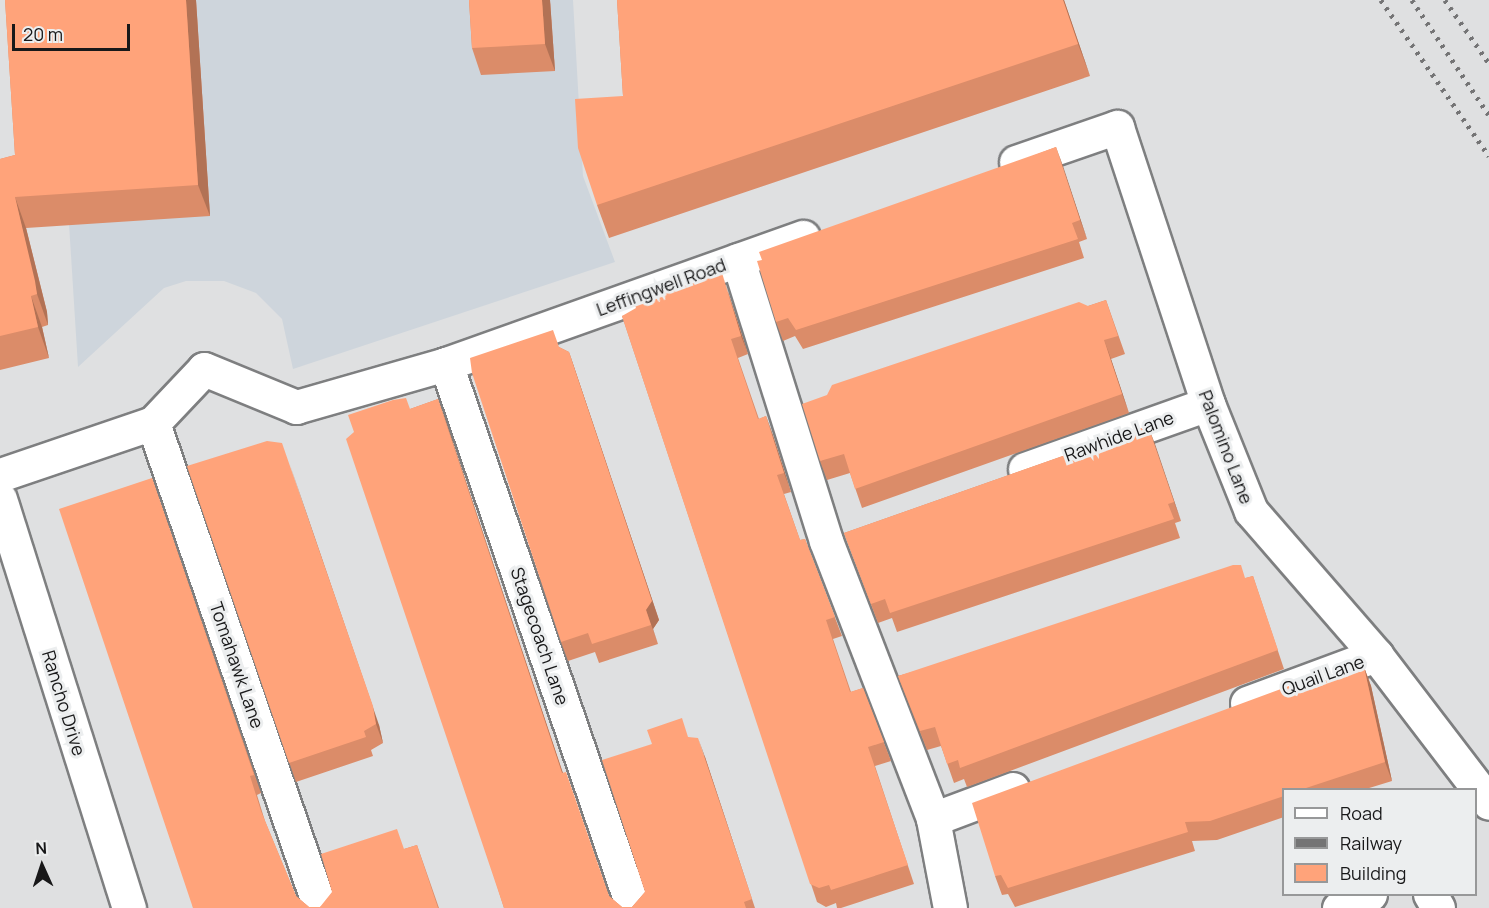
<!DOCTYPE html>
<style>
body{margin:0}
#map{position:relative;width:1489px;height:908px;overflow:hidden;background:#dfe0e1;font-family:Manrope,sans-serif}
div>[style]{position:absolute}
.built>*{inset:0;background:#ced5dc}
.roads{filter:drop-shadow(2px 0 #7e7f80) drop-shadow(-2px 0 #7e7f80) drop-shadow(0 2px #7e7f80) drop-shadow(0 -2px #7e7f80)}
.minor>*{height:33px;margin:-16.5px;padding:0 16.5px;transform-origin:16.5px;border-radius:16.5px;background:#fff}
.rail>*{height:4.5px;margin-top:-2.25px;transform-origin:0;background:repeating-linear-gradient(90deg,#747475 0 3px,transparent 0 9px)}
.wall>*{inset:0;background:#db8c69}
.shaded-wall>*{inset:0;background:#b27255}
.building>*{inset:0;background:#ffa37a}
span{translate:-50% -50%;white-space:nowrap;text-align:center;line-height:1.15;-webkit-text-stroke:6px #eceeef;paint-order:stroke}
.street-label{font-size:18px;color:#181819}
.legend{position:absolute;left:1282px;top:788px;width:195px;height:108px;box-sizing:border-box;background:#eceeef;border:2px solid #979899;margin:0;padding:8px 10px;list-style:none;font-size:18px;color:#181819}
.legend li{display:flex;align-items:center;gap:12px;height:30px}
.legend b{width:30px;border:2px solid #979899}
.north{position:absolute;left:12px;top:836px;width:60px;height:60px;-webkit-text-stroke:4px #eceeef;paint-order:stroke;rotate:357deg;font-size:16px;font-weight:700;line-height:24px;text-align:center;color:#181819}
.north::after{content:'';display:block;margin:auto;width:21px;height:27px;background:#181819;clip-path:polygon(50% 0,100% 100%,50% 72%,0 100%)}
.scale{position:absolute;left:12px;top:24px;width:118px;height:27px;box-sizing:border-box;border:3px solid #181819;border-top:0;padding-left:8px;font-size:18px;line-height:21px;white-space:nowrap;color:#181819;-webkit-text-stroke:4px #eceeef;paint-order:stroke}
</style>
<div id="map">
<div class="built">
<i style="clip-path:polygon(55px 0,573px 0,583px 176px,615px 262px,293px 369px,282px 319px,256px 293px,224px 281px,186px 281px,164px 288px,78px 367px)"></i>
</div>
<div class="roads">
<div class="minor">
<i style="left:1016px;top:162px;width:107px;rotate:-19.1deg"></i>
<i style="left:1117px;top:127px;width:292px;rotate:71.8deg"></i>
<i style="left:1208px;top:404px;width:115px;rotate:68.1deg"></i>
<i style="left:1251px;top:511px;width:191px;rotate:49deg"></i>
<i style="left:1376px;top:655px;width:186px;rotate:52.6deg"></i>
<i style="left:738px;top:260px;width:294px;rotate:72.6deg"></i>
<i style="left:826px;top:541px;width:298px;rotate:68.9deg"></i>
<i style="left:933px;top:819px;width:91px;rotate:79.2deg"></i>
<i style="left:446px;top:364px;width:575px;rotate:71.03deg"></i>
<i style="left:153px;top:423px;width:513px;rotate:71deg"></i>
<i style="left:1025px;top:469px;width:194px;rotate:-19.6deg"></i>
<i style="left:0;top:475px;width:162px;rotate:-18.8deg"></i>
<i style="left:153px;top:423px;width:74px;rotate:-46.6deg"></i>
<i style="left:204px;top:369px;width:100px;rotate:22.4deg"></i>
<i style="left:296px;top:407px;width:156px;rotate:-16deg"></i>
<i style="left:446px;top:364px;width:379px;rotate:-19.6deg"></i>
<i style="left:0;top:499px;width:429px;rotate:72.5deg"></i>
<i style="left:1247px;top:703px;width:138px;rotate:-20.4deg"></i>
<i style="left:933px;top:819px;width:85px;rotate:-20.6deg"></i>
<i style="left:1430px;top:894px;width:16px;rotate:60deg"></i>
<i style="left:1339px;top:908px;width:34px;rotate:-24deg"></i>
</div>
</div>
<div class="rail">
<i style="left:1381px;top:0;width:190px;rotate:55.3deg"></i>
<i style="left:1412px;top:0;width:138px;rotate:56.2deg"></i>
<i style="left:1445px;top:0;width:77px;rotate:55.1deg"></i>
</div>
<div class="wall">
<i style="clip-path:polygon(5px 0,196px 0,210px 216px,26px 228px,47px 312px,48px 325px,42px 327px,49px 358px,0 370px,0 159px,15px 155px)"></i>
<i style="clip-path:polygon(469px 0,550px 0,555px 71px,481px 75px,472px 48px)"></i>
<i style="clip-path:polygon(617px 0,1064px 0,1090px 76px,609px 238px,597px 205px,623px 96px)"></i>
<i style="clip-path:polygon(1056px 147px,1087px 239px,1079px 242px,1084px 258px,803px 349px,795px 336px,783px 341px,776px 322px,762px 260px)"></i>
<i style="clip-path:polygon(728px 292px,748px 354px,738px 358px,759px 419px,766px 416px,791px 492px,784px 494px,800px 540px,805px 539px,842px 636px,833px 639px,851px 692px,863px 688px,891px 761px,875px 766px,914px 884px,841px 908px,837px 908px,836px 903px,826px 907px,817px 902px,622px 316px)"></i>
<i style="clip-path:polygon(1106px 300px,1125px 354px,1111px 359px,1129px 413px,862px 508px,850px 473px,827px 480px,820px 461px,1088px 306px)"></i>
<i style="clip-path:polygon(559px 347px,569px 352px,659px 620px,653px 629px,658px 644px,599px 663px,595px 652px,568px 661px,561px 642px)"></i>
<i style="clip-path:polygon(438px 399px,563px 773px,609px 896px,622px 907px,632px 907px,645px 892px,688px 737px,705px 757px,755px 908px,504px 908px,354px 432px,410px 409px)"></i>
<i style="clip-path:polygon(1148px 426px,1181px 521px,1175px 523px,1180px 538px,897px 632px,892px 618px,878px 623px,844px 533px)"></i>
<i style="clip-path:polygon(187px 466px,379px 725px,383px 743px,371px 750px,373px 756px,296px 782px)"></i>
<i style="clip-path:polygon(152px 478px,261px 793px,257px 795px,265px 821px,296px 896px,309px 907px,320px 907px,404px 849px,417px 845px,439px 908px,193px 908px)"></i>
<i style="clip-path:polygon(1253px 576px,1284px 669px,967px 787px,964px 779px,954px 783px,941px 746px,927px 750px,898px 676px)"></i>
<i style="clip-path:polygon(1364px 667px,1371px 686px,1392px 781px,1366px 789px,1284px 789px,1284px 817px,1217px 840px,1192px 841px,1195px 851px,1015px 907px,1008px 894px,1002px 895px,995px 876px,1292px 692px)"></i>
</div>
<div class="shaded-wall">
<i style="clip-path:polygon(186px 0,196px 0,210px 216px,198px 185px)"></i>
<i style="clip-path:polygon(542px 0,550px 0,555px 71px,545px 44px)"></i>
<i style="clip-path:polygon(1063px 0,1064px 0,1090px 76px,1078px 44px)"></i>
<i style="clip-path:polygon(1056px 147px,1063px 166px,1087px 239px,1080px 220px)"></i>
<i style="clip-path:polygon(15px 197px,26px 228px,47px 312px,48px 325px,37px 294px)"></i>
<i style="clip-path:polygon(722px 273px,728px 292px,748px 354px,741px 336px)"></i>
<i style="clip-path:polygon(31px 296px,42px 327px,49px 358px,38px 327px)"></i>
<i style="clip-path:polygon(1104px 340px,1111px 359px,1129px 413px,1122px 394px)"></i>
<i style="clip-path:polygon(569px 352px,659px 620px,653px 629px,658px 644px,646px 610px)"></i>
<i style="clip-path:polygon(438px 399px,445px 418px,569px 792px,562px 773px)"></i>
<i style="clip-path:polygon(766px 416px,773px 435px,791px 492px,784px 473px)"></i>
<i style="clip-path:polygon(1148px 426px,1155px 444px,1181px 521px,1174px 502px)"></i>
<i style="clip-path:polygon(289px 462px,379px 725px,383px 743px,376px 724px)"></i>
<i style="clip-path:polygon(1364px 667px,1371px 686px,1392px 781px,1385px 762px)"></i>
<i style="clip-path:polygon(698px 738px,705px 757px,755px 908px,752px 899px)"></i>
</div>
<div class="building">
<i style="clip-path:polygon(5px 0,186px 0,198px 185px,15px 197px,35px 281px,37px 294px,31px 296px,38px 327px,0 336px,0 159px,15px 155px)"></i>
<i style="clip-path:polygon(469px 0,542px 0,545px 44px,472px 48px)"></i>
<i style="clip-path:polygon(617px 0,1063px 0,1078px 44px,597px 205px,578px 148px,575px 99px,623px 96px)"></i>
<i style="clip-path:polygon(1056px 147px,1080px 220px,1072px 223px,1078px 239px,796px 330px,788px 318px,776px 322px,757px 261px,762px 260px,759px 252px)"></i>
<i style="clip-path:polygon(722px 273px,741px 336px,731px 339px,758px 419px,766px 416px,784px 473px,777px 475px,800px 540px,805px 539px,835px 617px,826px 620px,850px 692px,863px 688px,884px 742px,868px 747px,908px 865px,831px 890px,829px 885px,819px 888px,810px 884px,622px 316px,636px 308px,634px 303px)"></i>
<i style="clip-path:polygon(1106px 300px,1118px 336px,1104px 340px,1122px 394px,855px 489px,844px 454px,820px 461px,802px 404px,827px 395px,832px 385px,1079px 302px,1088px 306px)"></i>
<i style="clip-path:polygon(553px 330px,559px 347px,569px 352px,652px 601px,646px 610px,651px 625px,592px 644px,588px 633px,561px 642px,472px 373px,470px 358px)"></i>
<i style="clip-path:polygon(406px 398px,410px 409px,438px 399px,562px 773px,566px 772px,609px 896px,622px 907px,632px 907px,645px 892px,602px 760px,652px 744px,647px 730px,682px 718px,688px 737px,698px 738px,752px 899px,744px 902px,746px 908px,504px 908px,346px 439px,354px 432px,348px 415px,393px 400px)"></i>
<i style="clip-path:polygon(1148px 426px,1174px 502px,1168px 504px,1174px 519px,890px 613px,885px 599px,871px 604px,844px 533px)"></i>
<i style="clip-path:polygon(267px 441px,282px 443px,373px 706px,376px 724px,364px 731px,366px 737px,289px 763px,187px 466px)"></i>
<i style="clip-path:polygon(152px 478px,254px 775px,250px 776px,261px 811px,296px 896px,309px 907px,320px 907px,332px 892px,321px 854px,397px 829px,404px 849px,417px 845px,438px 908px,193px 908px,59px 509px)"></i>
<i style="clip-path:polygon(1233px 565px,1241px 565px,1245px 578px,1253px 576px,1278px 650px,960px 768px,958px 760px,947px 764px,935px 727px,920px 731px,898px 676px)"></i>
<i style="clip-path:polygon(1364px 667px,1385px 762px,1303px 789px,1284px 789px,1284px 796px,1210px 821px,1185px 822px,1188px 832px,1008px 888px,1001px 875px,995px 876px,972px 803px,1289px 686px,1291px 692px)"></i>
</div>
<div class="street-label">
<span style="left:661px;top:287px;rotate:-20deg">Leffingwell Road</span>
<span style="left:1119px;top:436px;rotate:-20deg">Rawhide Lane</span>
<span style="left:1226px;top:447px;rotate:69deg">Palomino Lane</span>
<span style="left:540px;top:636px;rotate:71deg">Stagecoach Lane</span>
<span style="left:237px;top:665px;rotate:71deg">Tomahawk Lane</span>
<span style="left:1323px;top:675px;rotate:-20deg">Quail Lane</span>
<span style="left:64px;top:703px;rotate:73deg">Rancho Drive</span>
</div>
<ul class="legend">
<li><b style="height:8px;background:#fff"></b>Road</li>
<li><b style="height:8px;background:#747475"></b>Railway</li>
<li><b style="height:16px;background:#ffa37a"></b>Building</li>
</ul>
<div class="north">N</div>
<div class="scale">20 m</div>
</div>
